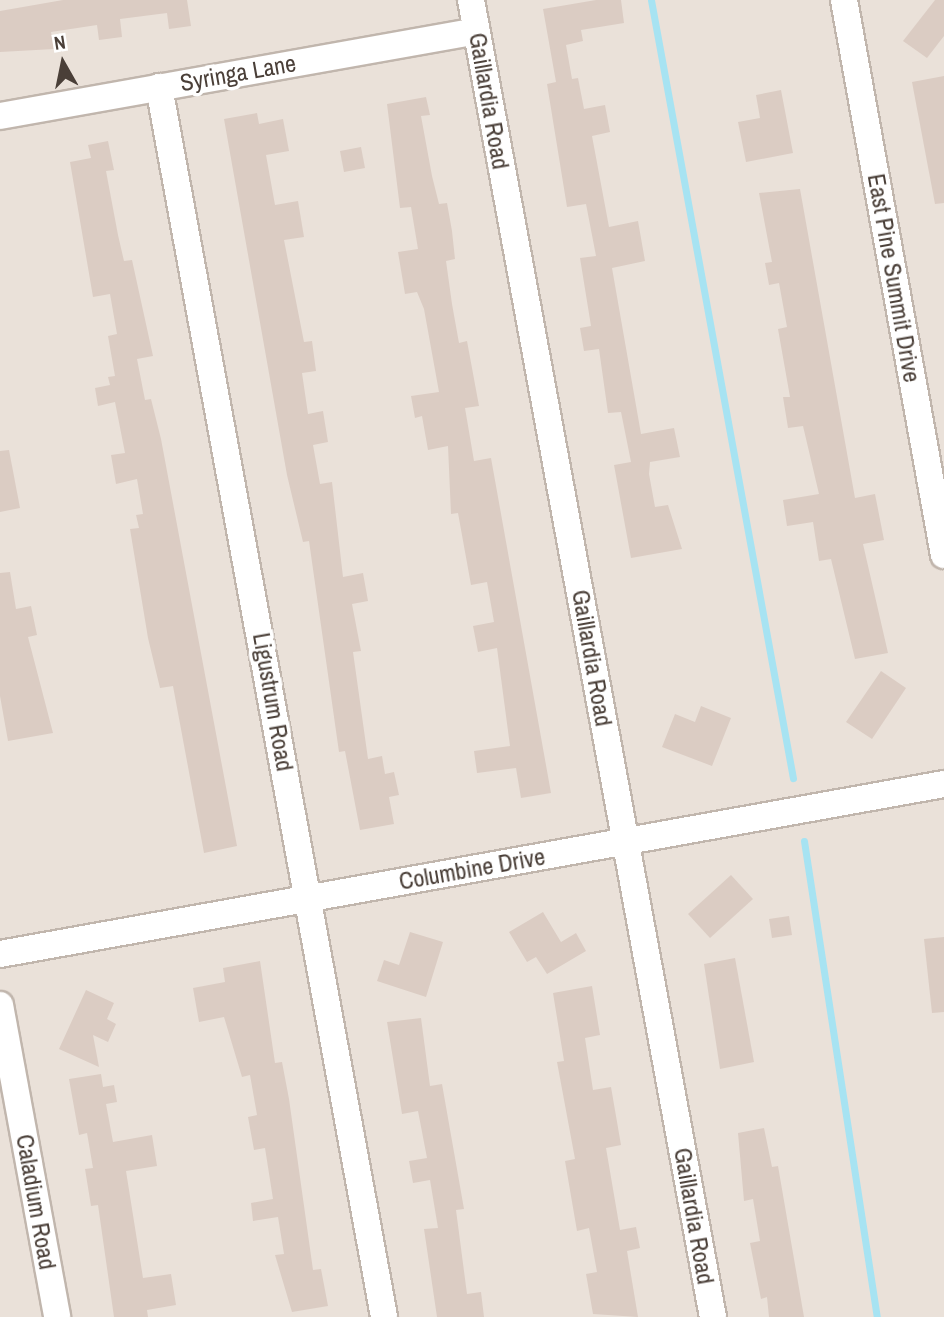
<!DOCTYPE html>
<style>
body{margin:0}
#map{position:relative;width:944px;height:1317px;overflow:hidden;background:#f6f0eb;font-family:"Archivo Narrow",sans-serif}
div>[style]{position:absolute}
.residential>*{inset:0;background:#eae1d9}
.stream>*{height:7px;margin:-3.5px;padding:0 3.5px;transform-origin:3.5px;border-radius:3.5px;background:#a7e3f2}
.building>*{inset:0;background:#dbccc3}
.roads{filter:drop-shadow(2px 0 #c1b6ad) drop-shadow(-2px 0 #c1b6ad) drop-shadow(0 2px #c1b6ad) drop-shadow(0 -2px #c1b6ad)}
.minor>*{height:26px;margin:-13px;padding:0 13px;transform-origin:13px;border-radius:13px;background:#fff}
span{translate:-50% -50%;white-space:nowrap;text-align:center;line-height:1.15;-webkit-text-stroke:7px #fff;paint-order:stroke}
.street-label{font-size:24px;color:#4a3f38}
.north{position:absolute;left:28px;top:28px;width:70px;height:70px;-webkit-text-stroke:5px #fff;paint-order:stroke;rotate:351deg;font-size:19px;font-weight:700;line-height:28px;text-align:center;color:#4a3f38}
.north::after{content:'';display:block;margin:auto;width:24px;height:32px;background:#4a3f38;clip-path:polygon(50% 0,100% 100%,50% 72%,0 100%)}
</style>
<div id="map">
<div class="residential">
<i style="clip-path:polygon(0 0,944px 0,944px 1317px,0 1317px)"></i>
</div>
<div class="stream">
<i style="left:651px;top:0;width:791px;rotate:79.66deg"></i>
<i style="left:804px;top:841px;width:482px;rotate:81.3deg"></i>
</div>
<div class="building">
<i style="clip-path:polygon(63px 0,187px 0,191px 26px,169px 29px,167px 13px,120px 19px,122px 37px,99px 40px,97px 25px,51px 32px,54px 49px,0 52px,0 11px)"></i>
<i style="clip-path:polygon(596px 0,621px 0,624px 23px,581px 30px,583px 41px,566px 45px,572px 79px,578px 78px,584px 109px,605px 105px,610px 132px,592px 136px,609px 227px,638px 221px,645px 261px,612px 268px,641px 434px,674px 428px,680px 457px,650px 462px,649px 474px,655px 507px,668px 505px,682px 549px,631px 558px,614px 465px,631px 462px,621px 412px,608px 413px,599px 349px,584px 351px,580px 328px,591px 326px,580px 258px,596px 256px,586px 204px,567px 207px,547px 84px,556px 82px,543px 9px)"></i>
<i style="clip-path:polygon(935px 0,944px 0,944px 36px,927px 58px,903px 41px)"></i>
<i style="clip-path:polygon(944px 76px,944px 203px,935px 204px,912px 82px)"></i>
<i style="clip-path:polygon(781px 90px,793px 153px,746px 162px,738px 122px,760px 118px,756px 95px)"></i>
<i style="clip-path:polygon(426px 97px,430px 115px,421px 116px,432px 176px,439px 204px,447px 203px,452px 231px,455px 259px,446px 261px,452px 304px,459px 343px,467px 341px,479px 406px,465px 408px,474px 461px,491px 458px,551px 793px,521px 798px,516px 768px,477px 773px,474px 751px,510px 746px,497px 648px,478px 652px,473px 626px,494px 622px,487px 582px,471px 585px,458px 513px,451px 514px,448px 446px,428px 450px,422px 416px,415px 418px,411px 396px,439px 392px,424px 309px,417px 292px,405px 294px,398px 252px,418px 249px,411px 207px,400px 208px,387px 104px)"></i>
<i style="clip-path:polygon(257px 113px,259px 124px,283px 119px,289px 151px,266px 155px,275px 205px,298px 201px,304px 237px,284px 240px,304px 342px,312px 341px,316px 371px,302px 373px,308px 414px,323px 411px,328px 442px,313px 445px,320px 484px,332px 482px,343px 577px,363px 573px,368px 601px,352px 604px,361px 651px,353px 652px,368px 759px,382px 756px,385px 774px,394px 772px,399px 795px,389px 797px,394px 824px,360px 830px,345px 751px,339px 752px,309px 541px,303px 542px,287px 475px,224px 119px)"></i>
<i style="clip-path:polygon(108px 141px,114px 170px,106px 171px,118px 235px,124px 261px,132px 260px,153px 356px,137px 359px,145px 400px,151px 399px,161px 439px,237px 846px,204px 853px,173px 686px,160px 688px,148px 638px,130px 529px,139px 528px,136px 515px,143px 514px,137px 479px,116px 484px,111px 455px,125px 453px,115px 402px,98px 406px,95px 388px,110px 385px,108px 377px,115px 376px,108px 336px,117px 334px,110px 294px,93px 297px,70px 162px,91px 158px,88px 145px)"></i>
<i style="clip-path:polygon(361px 147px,365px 168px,344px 172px,340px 151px)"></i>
<i style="clip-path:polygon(800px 189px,855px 498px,875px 494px,884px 540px,863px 544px,888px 653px,855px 659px,831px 559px,819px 561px,813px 522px,787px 526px,783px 500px,819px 494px,803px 426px,788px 428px,783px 397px,790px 397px,778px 329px,787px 327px,779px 283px,769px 285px,765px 263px,772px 262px,759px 193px)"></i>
<i style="clip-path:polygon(9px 450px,20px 508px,0 512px,0 451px)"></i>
<i style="clip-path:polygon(10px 572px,16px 609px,31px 606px,37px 635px,28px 637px,53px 733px,8px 741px,0 696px,0 573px)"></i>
<i style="clip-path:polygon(881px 671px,906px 688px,872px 739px,846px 722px)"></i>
<i style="clip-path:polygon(701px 706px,731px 718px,712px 766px,662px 747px,675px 714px,695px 722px)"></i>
<i style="clip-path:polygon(731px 875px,753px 899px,710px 938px,688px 914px)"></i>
<i style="clip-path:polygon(543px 912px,561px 942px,576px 933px,586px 951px,547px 974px,536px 957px,527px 962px,509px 932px)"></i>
<i style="clip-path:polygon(789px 916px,792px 935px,772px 938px,769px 919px)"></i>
<i style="clip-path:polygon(410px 932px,443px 942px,426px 997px,377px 981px,384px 960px,399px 965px)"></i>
<i style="clip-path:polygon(944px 937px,944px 1012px,932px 1013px,924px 939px)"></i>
<i style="clip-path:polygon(735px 958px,754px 1062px,720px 1069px,704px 964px)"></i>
<i style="clip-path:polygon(260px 961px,275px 1063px,282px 1062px,289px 1099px,313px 1270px,321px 1269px,328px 1306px,292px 1312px,275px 1255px,284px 1254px,278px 1217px,253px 1221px,251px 1203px,273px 1199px,265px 1148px,254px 1150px,248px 1117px,257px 1115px,250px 1075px,242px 1077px,224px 1017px,199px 1022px,193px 988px,225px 982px,223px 968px)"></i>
<i style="clip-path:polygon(592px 986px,600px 1035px,585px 1038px,593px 1090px,611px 1087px,621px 1145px,606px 1148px,620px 1230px,636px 1227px,640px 1248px,627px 1251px,638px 1317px,593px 1314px,586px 1274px,597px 1272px,589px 1228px,577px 1231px,565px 1161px,575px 1159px,557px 1062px,564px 1061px,553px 993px)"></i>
<i style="clip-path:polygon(86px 990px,114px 1003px,107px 1019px,116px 1024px,108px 1042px,93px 1035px,99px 1067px,59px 1049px)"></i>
<i style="clip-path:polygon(421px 1018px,430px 1086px,442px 1084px,464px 1209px,456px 1210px,467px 1294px,481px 1292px,484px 1317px,437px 1317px,424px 1229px,438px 1228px,430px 1180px,413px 1183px,409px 1161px,427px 1158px,418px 1111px,402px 1114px,387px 1022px)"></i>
<i style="clip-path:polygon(101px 1074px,103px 1087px,114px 1085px,117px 1102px,106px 1104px,113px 1142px,152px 1135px,157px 1166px,126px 1171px,143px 1278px,171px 1274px,176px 1305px,147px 1310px,148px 1317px,114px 1317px,98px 1205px,91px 1206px,85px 1169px,93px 1168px,87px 1133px,79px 1135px,69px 1079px)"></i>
<i style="clip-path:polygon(764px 1128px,772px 1167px,778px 1166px,804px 1317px,769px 1317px,767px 1297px,761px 1299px,750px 1243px,760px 1241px,753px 1199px,744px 1201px,738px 1133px)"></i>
</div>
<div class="roads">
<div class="minor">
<i style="left:471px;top:0;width:1339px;rotate:79.59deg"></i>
<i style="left:844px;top:0;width:564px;rotate:79.79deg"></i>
<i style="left:159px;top:87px;width:1250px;rotate:79.63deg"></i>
<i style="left:0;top:116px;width:484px;rotate:-10.1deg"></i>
<i style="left:0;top:954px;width:959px;rotate:-10.21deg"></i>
<i style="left:0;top:1005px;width:317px;rotate:79.6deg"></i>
</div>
</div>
<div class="street-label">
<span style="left:238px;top:73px;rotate:-10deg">Syringa Lane</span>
<span style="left:489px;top:101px;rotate:80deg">Gaillardia Road</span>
<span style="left:894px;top:278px;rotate:80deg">East Pine Summit Drive</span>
<span style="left:592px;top:658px;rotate:80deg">Gaillardia Road</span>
<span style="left:273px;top:702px;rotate:80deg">Ligustrum Road</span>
<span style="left:472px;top:869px;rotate:-10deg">Columbine Drive</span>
<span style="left:36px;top:1202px;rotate:80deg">Caladium Road</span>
<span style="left:694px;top:1216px;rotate:80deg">Gaillardia Road</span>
</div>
<div class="north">N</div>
</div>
